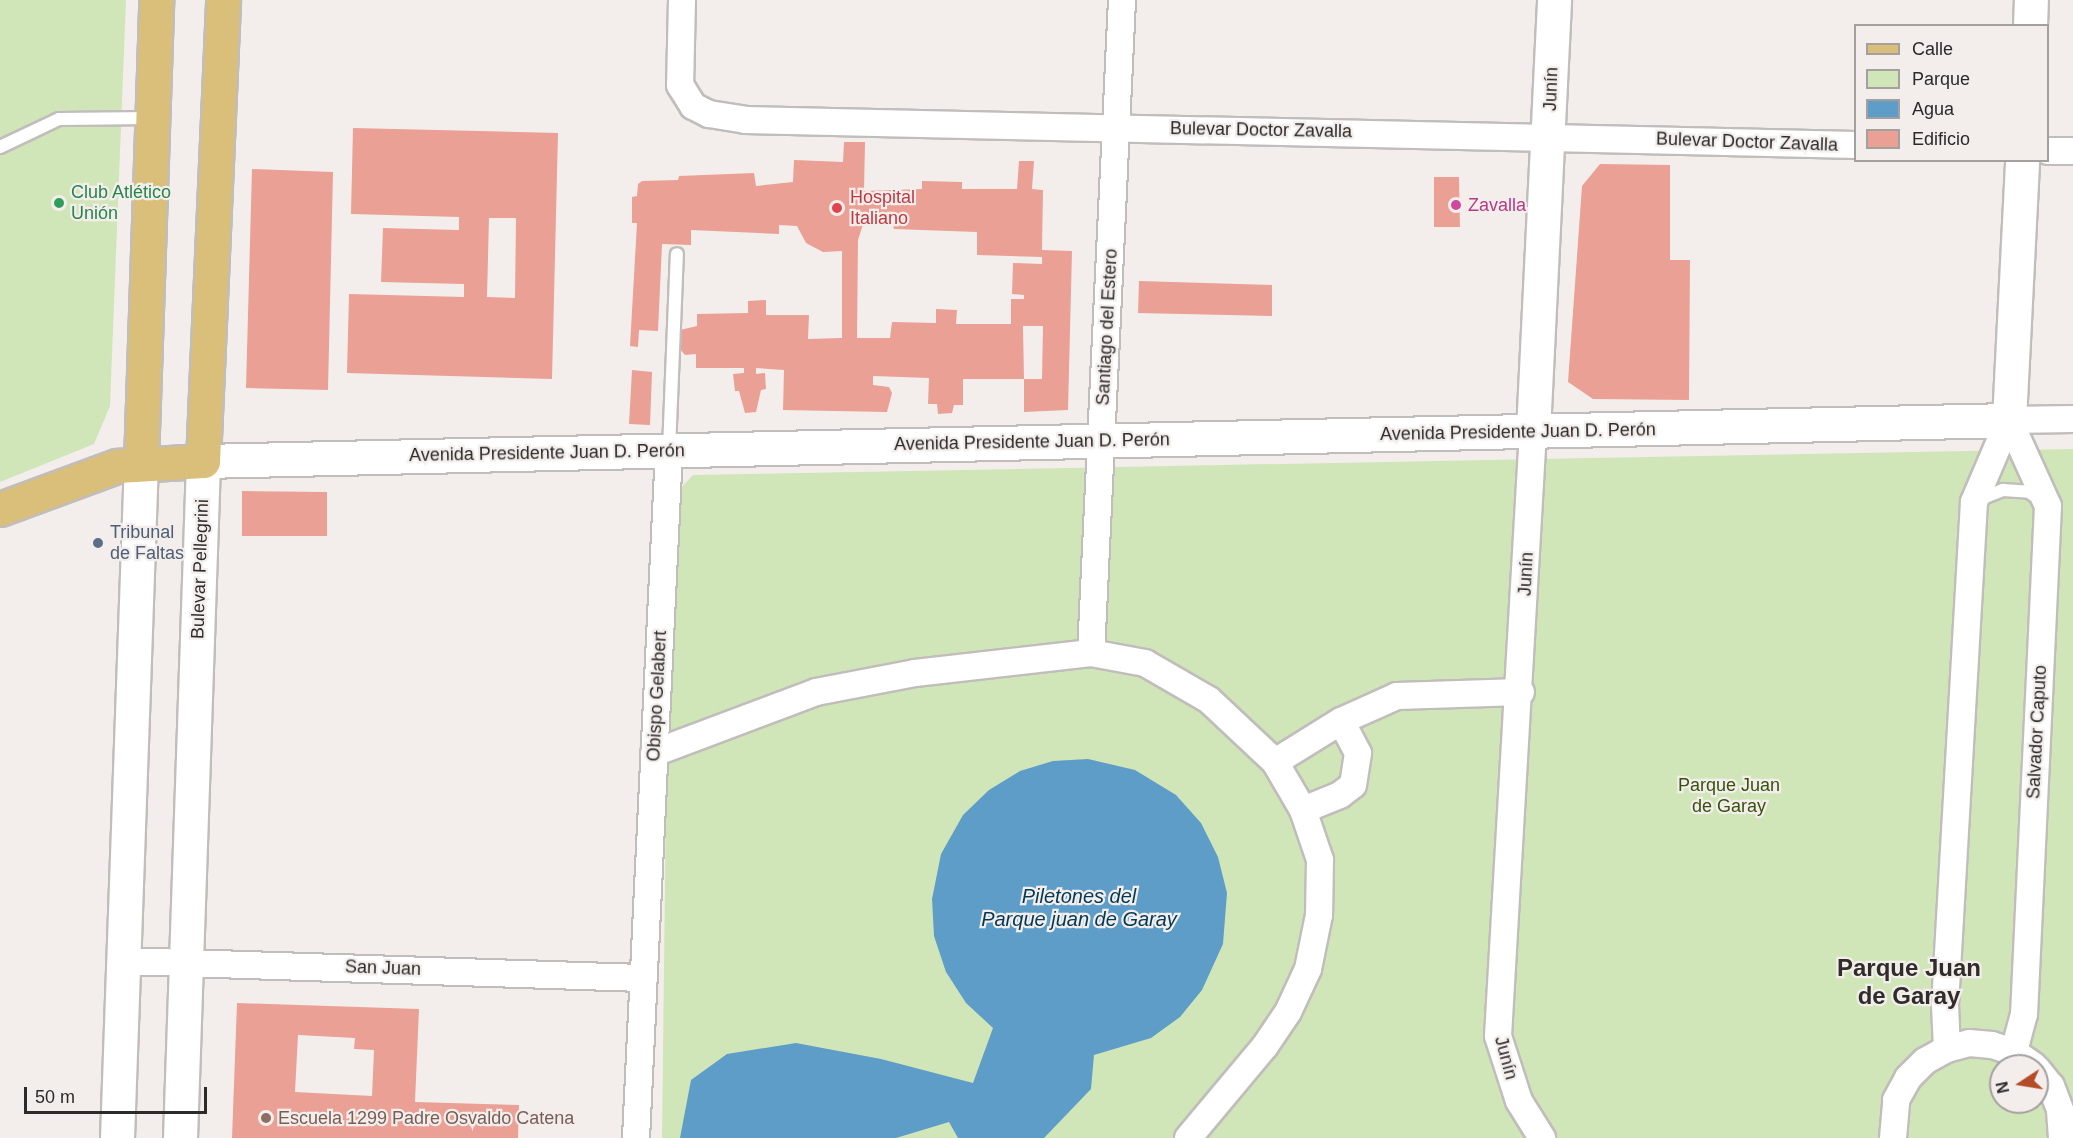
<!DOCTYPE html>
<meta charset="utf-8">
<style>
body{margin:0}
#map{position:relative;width:2073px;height:1138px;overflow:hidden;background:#f3eeec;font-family:Helvetica,sans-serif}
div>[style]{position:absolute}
.green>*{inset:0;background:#d0e6b8}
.water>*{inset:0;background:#5d9dc7}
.building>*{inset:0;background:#eaa094}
.roads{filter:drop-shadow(2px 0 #c1bdbb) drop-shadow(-2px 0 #c1bdbb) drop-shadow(0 2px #c1bdbb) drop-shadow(0 -2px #c1bdbb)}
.lane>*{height:12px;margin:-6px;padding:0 6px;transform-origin:6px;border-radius:6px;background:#fff}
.street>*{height:26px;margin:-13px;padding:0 13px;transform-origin:13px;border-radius:13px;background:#fff}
.secondary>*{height:33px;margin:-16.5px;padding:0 16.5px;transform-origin:16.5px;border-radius:16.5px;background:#fff}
.primary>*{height:33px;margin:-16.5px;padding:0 16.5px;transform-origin:16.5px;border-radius:16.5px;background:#dabf7b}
.dots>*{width:16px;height:16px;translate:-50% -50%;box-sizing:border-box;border:3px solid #f3eeec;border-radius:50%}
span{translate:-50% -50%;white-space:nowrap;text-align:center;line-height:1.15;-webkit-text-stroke:4.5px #f3eeec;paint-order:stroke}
.street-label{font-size:18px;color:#2c2b2a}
.leisure-label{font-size:18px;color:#27864d}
.left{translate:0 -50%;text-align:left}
.health-label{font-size:18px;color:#be3a42}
.hotel-label{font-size:18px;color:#b23c85}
.service-label{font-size:18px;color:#4e5e75}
.park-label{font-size:18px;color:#38520d}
.education-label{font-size:18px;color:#785e54}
.water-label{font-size:20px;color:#023956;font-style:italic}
.district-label{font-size:24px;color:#2f2c2a;font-weight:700}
.legend{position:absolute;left:1854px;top:24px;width:195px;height:138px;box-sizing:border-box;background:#f3eeec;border:2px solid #a3a09e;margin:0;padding:8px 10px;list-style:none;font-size:18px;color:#2c2b2a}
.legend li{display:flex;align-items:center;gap:12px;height:30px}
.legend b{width:30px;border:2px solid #a3a09e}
.north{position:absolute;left:1989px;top:1054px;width:60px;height:60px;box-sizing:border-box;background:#f3eeec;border:2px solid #a3a09e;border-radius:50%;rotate:258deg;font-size:16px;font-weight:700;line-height:24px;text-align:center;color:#2c2b2a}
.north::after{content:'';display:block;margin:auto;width:21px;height:27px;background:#b44c28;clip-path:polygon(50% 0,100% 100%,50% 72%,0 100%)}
.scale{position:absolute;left:24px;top:1087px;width:183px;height:27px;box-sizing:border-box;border:3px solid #2c2b2a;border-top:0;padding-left:8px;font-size:18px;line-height:21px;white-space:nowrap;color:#2c2b2a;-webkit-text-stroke:4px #f3eeec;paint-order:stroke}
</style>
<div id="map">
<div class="green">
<i style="clip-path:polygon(0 0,126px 0,110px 406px,94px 444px,0 482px)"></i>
<i style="clip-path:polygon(evenodd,2073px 449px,2073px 1138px,662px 1138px,666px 798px,676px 493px,693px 475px,2073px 449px,2001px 1066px,2037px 1066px,2037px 1102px,2001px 1102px,2001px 1066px)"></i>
</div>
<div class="water">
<i style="clip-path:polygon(1088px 759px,1135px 770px,1176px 795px,1201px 823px,1218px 857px,1227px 893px,1223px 944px,1202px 990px,1180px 1017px,1151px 1038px,1094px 1055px,1091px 1089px,1044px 1138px,958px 1138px,949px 1122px,896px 1138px,680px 1138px,691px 1080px,727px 1054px,796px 1043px,881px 1059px,973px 1083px,993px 1028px,966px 1003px,946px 972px,934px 936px,932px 899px,941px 854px,963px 815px,989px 790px,1020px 771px,1053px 761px)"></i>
</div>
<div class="building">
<i style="clip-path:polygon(evenodd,353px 128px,558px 133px,552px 379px,347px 373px,349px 294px,464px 297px,464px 284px,381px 282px,383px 228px,459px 230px,459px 217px,351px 214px,353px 128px,489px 218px,516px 218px,515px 298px,487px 297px,489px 218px)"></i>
<i style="clip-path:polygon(evenodd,844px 142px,865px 142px,864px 191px,922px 189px,922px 181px,962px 182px,962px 189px,1017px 189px,1019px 161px,1034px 161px,1032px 189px,1043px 190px,1042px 250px,1072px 251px,1068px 410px,1024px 412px,1024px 379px,1042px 379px,1043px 326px,1023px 326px,1024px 379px,963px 379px,963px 405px,954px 405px,952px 413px,938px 414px,937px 404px,928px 404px,929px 378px,873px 376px,873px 385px,889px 387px,892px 393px,887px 412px,783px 410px,784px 370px,756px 368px,756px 374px,765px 373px,766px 389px,761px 390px,756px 412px,745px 413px,739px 391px,735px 391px,733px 374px,744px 373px,744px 368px,696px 368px,696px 354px,685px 355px,677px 346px,680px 330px,697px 326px,697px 314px,748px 313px,748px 301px,766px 300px,766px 315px,809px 315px,808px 339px,842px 338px,842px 251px,823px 252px,806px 243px,797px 226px,779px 225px,779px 234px,691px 230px,691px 245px,662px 244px,658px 331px,639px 330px,638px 347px,630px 346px,637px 223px,632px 223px,632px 197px,637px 196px,638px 184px,642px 181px,678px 180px,679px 176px,754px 173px,756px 186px,793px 182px,794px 160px,843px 162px,844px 142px,891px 218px,894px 229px,977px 232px,977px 255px,1042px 257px,1042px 264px,1013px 263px,1012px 294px,1024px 295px,1024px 299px,1011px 299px,1011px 324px,956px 324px,957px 310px,936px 309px,936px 323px,892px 322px,890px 338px,857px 338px,858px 240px,864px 221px,891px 218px)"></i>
<i style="clip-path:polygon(1600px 164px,1670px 165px,1670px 260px,1690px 260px,1689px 400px,1593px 399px,1568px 382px,1582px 186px)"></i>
<i style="clip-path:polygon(252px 169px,333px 172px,328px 390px,246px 388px)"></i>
<i style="clip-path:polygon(1434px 177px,1459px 177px,1460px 227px,1434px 227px)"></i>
<i style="clip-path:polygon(1139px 281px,1272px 285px,1272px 316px,1138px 313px)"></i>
<i style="clip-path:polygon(632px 370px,652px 372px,650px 425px,629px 424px)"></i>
<i style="clip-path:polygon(242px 491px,327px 492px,327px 536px,242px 536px)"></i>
<i style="clip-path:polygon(evenodd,237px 1003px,419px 1009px,415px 1102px,519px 1105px,518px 1138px,232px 1138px,237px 1003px,298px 1035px,355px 1038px,354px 1049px,374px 1050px,372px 1096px,295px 1092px,298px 1035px)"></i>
</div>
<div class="roads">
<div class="lane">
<i style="left:0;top:147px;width:65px;rotate:-25.4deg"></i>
<i style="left:59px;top:119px;width:92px;rotate:-0.6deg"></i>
<i style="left:669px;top:450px;width:196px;rotate:-87.7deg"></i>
<i style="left:1978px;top:500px;width:27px;rotate:-22deg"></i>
<i style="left:2003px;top:490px;width:26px;rotate:4deg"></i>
<i style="left:2029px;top:492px;width:14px;rotate:36deg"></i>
</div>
<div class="street">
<i style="left:682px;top:0;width:85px;rotate:91.3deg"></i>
<i style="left:680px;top:85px;width:25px;rotate:58deg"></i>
<i style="left:693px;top:106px;width:18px;rotate:27deg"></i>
<i style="left:709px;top:114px;width:36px;rotate:9deg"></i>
<i style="left:745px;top:120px;width:1111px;rotate:1.29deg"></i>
<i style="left:2048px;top:151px;width:25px"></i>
<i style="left:2009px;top:420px;width:94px;rotate:65.6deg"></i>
<i style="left:2048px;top:506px;width:509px;rotate:92.7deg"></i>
<i style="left:2024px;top:1014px;width:39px;rotate:105deg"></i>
<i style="left:2009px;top:420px;width:64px;rotate:-0.9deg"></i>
<i style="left:1533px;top:431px;width:606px;rotate:93.31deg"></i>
<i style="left:1498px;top:1036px;width:68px;rotate:72.1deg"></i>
<i style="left:1519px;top:1101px;width:44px;rotate:58.1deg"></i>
<i style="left:1091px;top:653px;width:654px;rotate:-87.28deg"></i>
<i style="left:654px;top:753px;width:173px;rotate:-20.6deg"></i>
<i style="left:816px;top:692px;width:101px;rotate:-10.9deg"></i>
<i style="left:915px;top:673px;width:177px;rotate:-6.5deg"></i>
<i style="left:1091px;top:653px;width:55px;rotate:10.5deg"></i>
<i style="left:1145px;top:663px;width:74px;rotate:30deg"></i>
<i style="left:1209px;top:700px;width:91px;rotate:43.2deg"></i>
<i style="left:1275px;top:762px;width:56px;rotate:59.7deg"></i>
<i style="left:1303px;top:810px;width:53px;rotate:71.2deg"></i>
<i style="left:1320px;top:860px;width:55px;rotate:91deg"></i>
<i style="left:1319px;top:915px;width:55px;rotate:101.5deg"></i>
<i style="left:1308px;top:969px;width:47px;rotate:114.9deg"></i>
<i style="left:1288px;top:1012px;width:41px;rotate:124.1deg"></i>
<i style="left:1265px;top:1046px;width:120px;rotate:129.9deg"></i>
<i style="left:1275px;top:762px;width:78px;rotate:-31.8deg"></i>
<i style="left:1341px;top:721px;width:61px;rotate:-24.1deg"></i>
<i style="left:1397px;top:696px;width:124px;rotate:-1.8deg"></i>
<i style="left:1303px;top:810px;width:40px;rotate:-22deg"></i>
<i style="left:1340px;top:795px;width:16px;rotate:-38deg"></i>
<i style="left:1353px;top:785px;width:32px;rotate:-81deg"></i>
<i style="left:1358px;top:753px;width:36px;rotate:-118deg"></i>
<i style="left:124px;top:961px;width:519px;rotate:1.88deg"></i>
<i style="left:1947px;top:1049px;width:44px;rotate:-92.6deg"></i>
<i style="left:1945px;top:1005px;width:504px;rotate:-86.7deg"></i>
<i style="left:1974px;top:502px;width:89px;rotate:-66.9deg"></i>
<i style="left:2037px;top:1069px;width:22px;rotate:51deg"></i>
<i style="left:2051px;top:1086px;width:26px;rotate:69deg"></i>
<i style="left:2060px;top:1110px;width:28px;rotate:86deg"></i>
<i style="left:636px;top:1138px;width:689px;rotate:-87.25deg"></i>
<i style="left:1893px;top:1138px;width:38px;rotate:-85deg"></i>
<i style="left:1896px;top:1100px;width:25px;rotate:-61deg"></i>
<i style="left:1908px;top:1078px;width:24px;rotate:-45deg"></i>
<i style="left:1925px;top:1061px;width:25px;rotate:-29deg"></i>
<i style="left:1947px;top:1049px;width:23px;rotate:-15deg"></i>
<i style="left:1969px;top:1043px;width:23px;rotate:5deg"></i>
<i style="left:1992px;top:1045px;width:23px;rotate:18deg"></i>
<i style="left:2014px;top:1052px;width:24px;rotate:35deg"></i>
</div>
<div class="secondary">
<i style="left:2030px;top:26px;width:26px;rotate:-88deg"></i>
<i style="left:1533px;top:431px;width:432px;rotate:-87.2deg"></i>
<i style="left:117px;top:1138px;width:676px;rotate:-87.97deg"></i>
<i style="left:180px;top:1138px;width:677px;rotate:-88.05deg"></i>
<i style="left:203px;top:461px;width:1806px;rotate:-1.3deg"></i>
<i style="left:2009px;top:420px;width:260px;rotate:-87.1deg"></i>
</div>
<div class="primary">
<i style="left:141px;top:462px;width:462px;rotate:-88.1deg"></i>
<i style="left:0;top:509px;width:125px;rotate:-20.2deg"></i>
<i style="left:117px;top:466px;width:86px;rotate:-3.3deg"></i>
<i style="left:203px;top:461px;width:461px;rotate:-87.5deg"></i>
</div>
</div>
<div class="dots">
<i style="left:59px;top:203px;background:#2e9e5b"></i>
<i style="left:1456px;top:205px;background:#d1479c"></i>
<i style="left:837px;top:208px;background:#e0444e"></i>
<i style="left:98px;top:543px;background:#5c6f8a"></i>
<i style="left:266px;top:1118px;background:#8d6e63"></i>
</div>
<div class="street-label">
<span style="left:1551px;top:89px;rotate:-88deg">Junín</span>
<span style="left:1261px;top:130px;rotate:1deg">Bulevar Doctor Zavalla</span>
<span style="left:1747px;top:142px;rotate:2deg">Bulevar Doctor Zavalla</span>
<span style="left:1107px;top:327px;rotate:-87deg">Santiago del Estero</span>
<span style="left:1518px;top:432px;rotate:-1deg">Avenida Presidente Juan D. Perón</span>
<span style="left:1032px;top:442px;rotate:-1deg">Avenida Presidente Juan D. Perón</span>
<span style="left:547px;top:453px;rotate:-1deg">Avenida Presidente Juan D. Perón</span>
<span style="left:200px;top:569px;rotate:-88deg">Bulevar Pellegrini</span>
<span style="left:1526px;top:574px;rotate:-87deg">Junín</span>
<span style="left:657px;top:696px;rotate:-87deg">Obispo Gelabert</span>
<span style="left:2037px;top:732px;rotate:-87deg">Salvador Caputo</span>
<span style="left:383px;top:968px;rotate:2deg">San Juan</span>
<span style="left:1506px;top:1058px;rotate:75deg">Junín</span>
</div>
<div class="leisure-label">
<span class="left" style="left:71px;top:203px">Club Atlético<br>Unión</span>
</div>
<div class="health-label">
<span class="left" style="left:850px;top:208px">Hospital<br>Italiano</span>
</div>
<div class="hotel-label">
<span class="left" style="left:1468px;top:205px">Zavalla</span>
</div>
<div class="service-label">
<span class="left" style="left:110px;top:543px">Tribunal<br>de Faltas</span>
</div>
<div class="park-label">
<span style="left:1729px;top:796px">Parque Juan<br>de Garay</span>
</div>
<div class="education-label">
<span class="left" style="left:278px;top:1118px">Escuela 1299 Padre Osvaldo Catena</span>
</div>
<div class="water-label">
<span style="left:1079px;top:908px">Piletones del<br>Parque juan de Garay</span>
</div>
<div class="district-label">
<span style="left:1909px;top:982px">Parque Juan<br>de Garay</span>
</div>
<ul class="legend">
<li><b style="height:8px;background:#dabf7b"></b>Calle</li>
<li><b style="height:16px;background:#d0e6b8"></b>Parque</li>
<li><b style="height:16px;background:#5d9dc7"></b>Agua</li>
<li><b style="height:16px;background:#eaa094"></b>Edificio</li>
</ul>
<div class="north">N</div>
<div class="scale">50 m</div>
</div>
